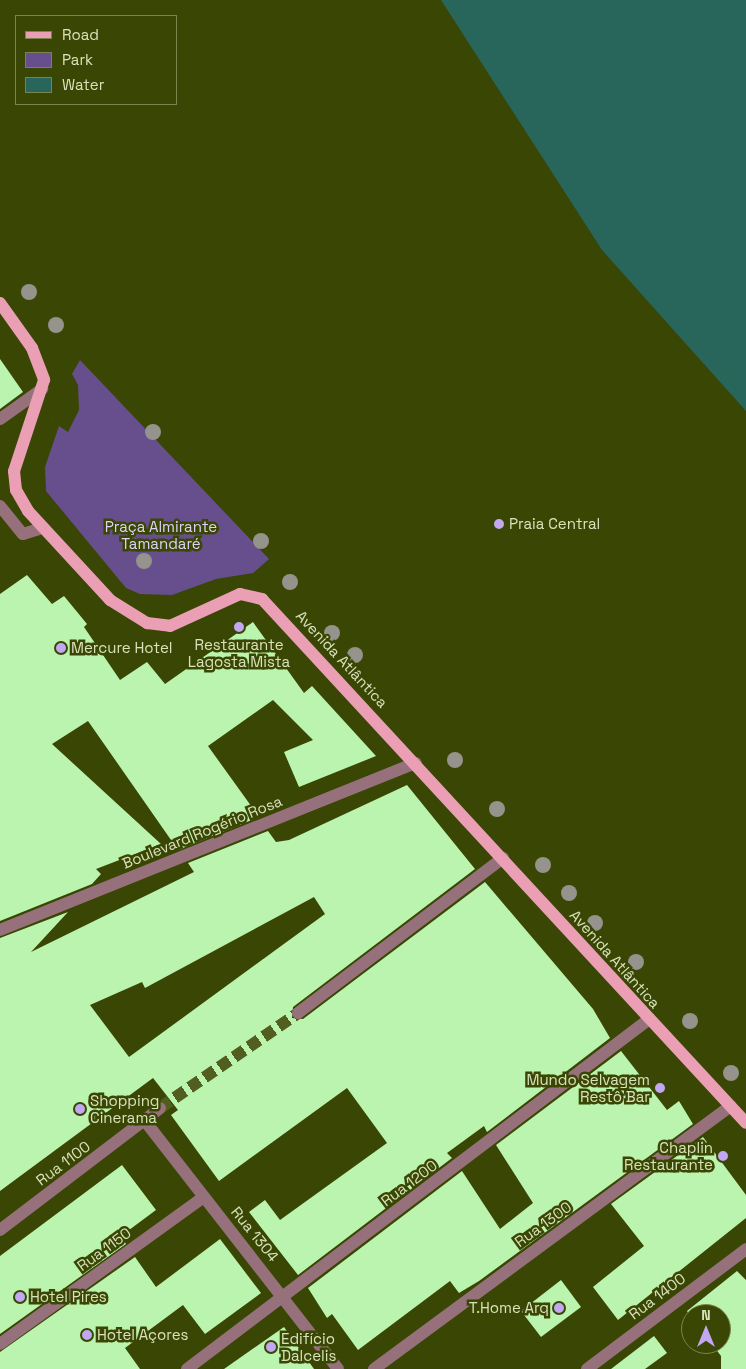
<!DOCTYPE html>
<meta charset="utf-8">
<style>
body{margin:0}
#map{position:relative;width:746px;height:1369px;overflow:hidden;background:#3a4603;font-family:"Space Grotesk",sans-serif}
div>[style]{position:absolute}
.green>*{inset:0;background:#664f8c}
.water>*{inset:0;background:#28665c}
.building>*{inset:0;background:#baf4ae}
.minor-tunnel>*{height:12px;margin-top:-6px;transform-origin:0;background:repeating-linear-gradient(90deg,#525e1f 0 12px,transparent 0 18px)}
.minor>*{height:12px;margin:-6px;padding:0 6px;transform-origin:6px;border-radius:6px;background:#96717b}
.major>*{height:12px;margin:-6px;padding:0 6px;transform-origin:6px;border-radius:6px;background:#ea9fb5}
.trees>*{width:16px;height:16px;margin:-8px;border-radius:50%;background:#95938b}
.dots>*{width:14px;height:14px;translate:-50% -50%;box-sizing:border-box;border:2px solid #3a4603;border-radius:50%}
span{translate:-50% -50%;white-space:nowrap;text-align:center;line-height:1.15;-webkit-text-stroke:5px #3a4603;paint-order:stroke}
.poi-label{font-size:15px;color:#d8e3bc}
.left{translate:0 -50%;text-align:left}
.right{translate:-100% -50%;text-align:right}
.park-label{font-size:15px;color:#dfd2fa}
.street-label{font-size:15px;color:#d8e3bc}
.legend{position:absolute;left:15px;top:15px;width:162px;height:90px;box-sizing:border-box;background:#3a4603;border:1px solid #79854d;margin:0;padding:6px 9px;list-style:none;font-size:15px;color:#d8e3bc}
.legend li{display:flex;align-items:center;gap:10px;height:25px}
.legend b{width:25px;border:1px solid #79854d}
.north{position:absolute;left:681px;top:1304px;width:50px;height:50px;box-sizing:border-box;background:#3a4603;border:1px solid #79854d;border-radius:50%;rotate:0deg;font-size:14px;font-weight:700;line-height:20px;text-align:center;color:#d8e3bc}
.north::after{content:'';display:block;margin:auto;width:18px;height:22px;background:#c2a7f2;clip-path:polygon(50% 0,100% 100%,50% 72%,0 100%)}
</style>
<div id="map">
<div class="green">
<i style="clip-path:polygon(80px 360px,269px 559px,253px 573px,216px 579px,172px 595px,140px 594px,126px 588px,46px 491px,45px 467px,59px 426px,68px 432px,79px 410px,78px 385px,72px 374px)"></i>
</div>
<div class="water">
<i style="clip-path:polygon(441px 0,746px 0,746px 411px,602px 250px)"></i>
</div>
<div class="building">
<i style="clip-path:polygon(0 359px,23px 392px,0 409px)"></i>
<i style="clip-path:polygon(27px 575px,52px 604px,64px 596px,87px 624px,84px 627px,120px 680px,147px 662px,165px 684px,253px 622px,304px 693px,312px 686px,376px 756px,299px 787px,284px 752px,313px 740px,273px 700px,208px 746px,259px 817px,178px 850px,88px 721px,52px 744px,161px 844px,96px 869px,101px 874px,92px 884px,0 921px,0 594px)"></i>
<i style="clip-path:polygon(evenodd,407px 785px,475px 869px,293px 1007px,292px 1018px,303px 1019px,485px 882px,593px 1009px,610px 1038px,487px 1132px,484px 1126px,447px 1153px,452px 1158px,298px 1275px,249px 1212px,265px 1200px,280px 1220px,387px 1143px,347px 1088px,219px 1181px,171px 1115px,178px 1110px,153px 1078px,0 1191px,0 938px,68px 912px,31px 952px,194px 872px,188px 863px,268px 831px,276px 842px,289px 840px,407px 785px,314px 897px,325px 914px,129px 1057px,90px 1005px,142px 982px,145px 988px,314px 897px)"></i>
<i style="clip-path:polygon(621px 1051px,667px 1110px,679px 1101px,693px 1124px,479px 1281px,459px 1293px,450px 1281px,358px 1350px,332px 1314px,327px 1318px,308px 1288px,462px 1171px,500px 1229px,533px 1203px,496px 1145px)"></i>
<i style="clip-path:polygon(703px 1137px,746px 1195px,746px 1218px,618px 1320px,593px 1287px,644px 1246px,611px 1204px)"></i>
<i style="clip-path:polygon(122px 1165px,156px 1210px,121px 1236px,126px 1244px,0 1334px,0 1256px)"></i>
<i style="clip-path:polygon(220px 1239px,261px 1293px,205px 1334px,183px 1305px,125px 1348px,140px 1369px,0 1369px,0 1352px,135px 1257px,156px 1287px)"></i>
<i style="clip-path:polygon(737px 1271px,746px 1280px,746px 1369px,721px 1369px,721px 1356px,712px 1344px,721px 1344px,721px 1314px,691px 1317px,687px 1311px)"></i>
<i style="clip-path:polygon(561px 1280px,581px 1307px,541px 1337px,521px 1311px)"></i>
<i style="clip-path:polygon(284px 1327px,314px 1369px,224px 1369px)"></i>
<i style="clip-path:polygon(654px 1336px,667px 1353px,645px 1369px,611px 1369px)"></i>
</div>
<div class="minor-tunnel">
<i style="left:160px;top:1108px;width:168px;rotate:-34.5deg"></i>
</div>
<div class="minor">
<i style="left:0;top:419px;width:52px;rotate:-35.5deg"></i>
<i style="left:0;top:506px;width:36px;rotate:51deg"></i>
<i style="left:23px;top:534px;width:21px;rotate:-17deg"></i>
<i style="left:0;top:930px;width:448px;rotate:-21.9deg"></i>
<i style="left:298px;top:1013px;width:257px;rotate:-37.1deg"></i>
<i style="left:145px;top:1121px;width:314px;rotate:52.1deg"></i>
<i style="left:0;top:1230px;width:201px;rotate:-37.3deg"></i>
<i style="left:0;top:1344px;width:251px;rotate:-35.8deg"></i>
<i style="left:187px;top:1369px;width:578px;rotate:-37.13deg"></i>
<i style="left:374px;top:1369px;width:443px;rotate:-36.4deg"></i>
<i style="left:587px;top:1369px;width:199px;rotate:-37deg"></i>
</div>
<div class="major">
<i style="left:0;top:303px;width:55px;rotate:54.6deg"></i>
<i style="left:32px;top:348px;width:34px;rotate:69deg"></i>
<i style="left:44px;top:380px;width:96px;rotate:108.2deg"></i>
<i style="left:14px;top:471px;width:19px;rotate:84deg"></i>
<i style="left:16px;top:490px;width:24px;rotate:60deg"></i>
<i style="left:28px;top:511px;width:121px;rotate:47.3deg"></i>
<i style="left:110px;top:600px;width:44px;rotate:31.9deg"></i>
<i style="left:147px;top:623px;width:23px;rotate:7deg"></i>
<i style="left:170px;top:626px;width:77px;rotate:-24.6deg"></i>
<i style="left:240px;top:594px;width:23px;rotate:13deg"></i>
<i style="left:262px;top:599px;width:713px;rotate:47.27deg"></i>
</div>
<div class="trees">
<i style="left:29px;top:292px"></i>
<i style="left:56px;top:325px"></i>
<i style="left:153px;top:432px"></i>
<i style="left:261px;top:541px"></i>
<i style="left:144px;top:561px"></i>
<i style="left:290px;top:582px"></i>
<i style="left:332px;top:633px"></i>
<i style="left:355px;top:655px"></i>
<i style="left:455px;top:760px"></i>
<i style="left:497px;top:809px"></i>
<i style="left:543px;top:865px"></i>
<i style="left:569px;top:893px"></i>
<i style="left:595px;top:923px"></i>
<i style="left:636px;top:962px"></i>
<i style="left:690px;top:1021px"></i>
<i style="left:731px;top:1073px"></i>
</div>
<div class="dots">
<i style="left:499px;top:524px;background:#c2a7f2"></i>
<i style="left:239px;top:627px;background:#c2a7f2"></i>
<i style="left:61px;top:648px;background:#c2a7f2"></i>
<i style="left:660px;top:1088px;background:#c2a7f2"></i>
<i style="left:80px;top:1109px;background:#c2a7f2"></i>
<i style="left:723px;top:1156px;background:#c2a7f2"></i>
<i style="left:20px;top:1297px;background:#c2a7f2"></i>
<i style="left:559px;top:1308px;background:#c2a7f2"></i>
<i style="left:87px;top:1335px;background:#c2a7f2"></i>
<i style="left:271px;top:1347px;background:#c2a7f2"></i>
</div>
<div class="poi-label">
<span class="left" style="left:509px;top:524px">Praia Central</span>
<span style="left:239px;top:653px">Restaurante<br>Lagosta Mista</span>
<span class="left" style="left:71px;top:648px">Mercure Hotel</span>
<span class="right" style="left:650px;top:1088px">Mundo Selvagem<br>Restô Bar</span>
<span class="left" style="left:90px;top:1109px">Shopping<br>Cinerama</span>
<span class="right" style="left:713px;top:1156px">Chaplin<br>Restaurante</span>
<span class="left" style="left:30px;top:1297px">Hotel Pires</span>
<span class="right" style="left:549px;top:1308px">T.Home Arq</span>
<span class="left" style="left:97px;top:1335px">Hotel Açores</span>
<span class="left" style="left:281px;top:1347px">Edifício<br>Dalcelis</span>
</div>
<div class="park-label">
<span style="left:161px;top:535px">Praça Almirante<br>Tamandaré</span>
</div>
<div class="street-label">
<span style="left:342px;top:659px;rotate:47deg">Avenida Atlântica</span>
<span style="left:202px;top:832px;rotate:-22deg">Boulevard Rogério Rosa</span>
<span style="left:615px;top:959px;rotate:48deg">Avenida Atlântica</span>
<span style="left:63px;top:1163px;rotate:-37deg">Rua 1100</span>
<span style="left:409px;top:1183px;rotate:-37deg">Rua 1200</span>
<span style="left:543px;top:1224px;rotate:-36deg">Rua 1300</span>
<span style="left:255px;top:1234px;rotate:51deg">Rua 1304</span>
<span style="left:104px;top:1249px;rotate:-36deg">Rua 1150</span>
<span style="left:657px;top:1296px;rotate:-37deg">Rua 1400</span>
</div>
<ul class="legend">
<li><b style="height:6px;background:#ea9fb5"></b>Road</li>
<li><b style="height:14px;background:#664f8c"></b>Park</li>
<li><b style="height:14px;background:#28665c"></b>Water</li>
</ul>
<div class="north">N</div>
</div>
